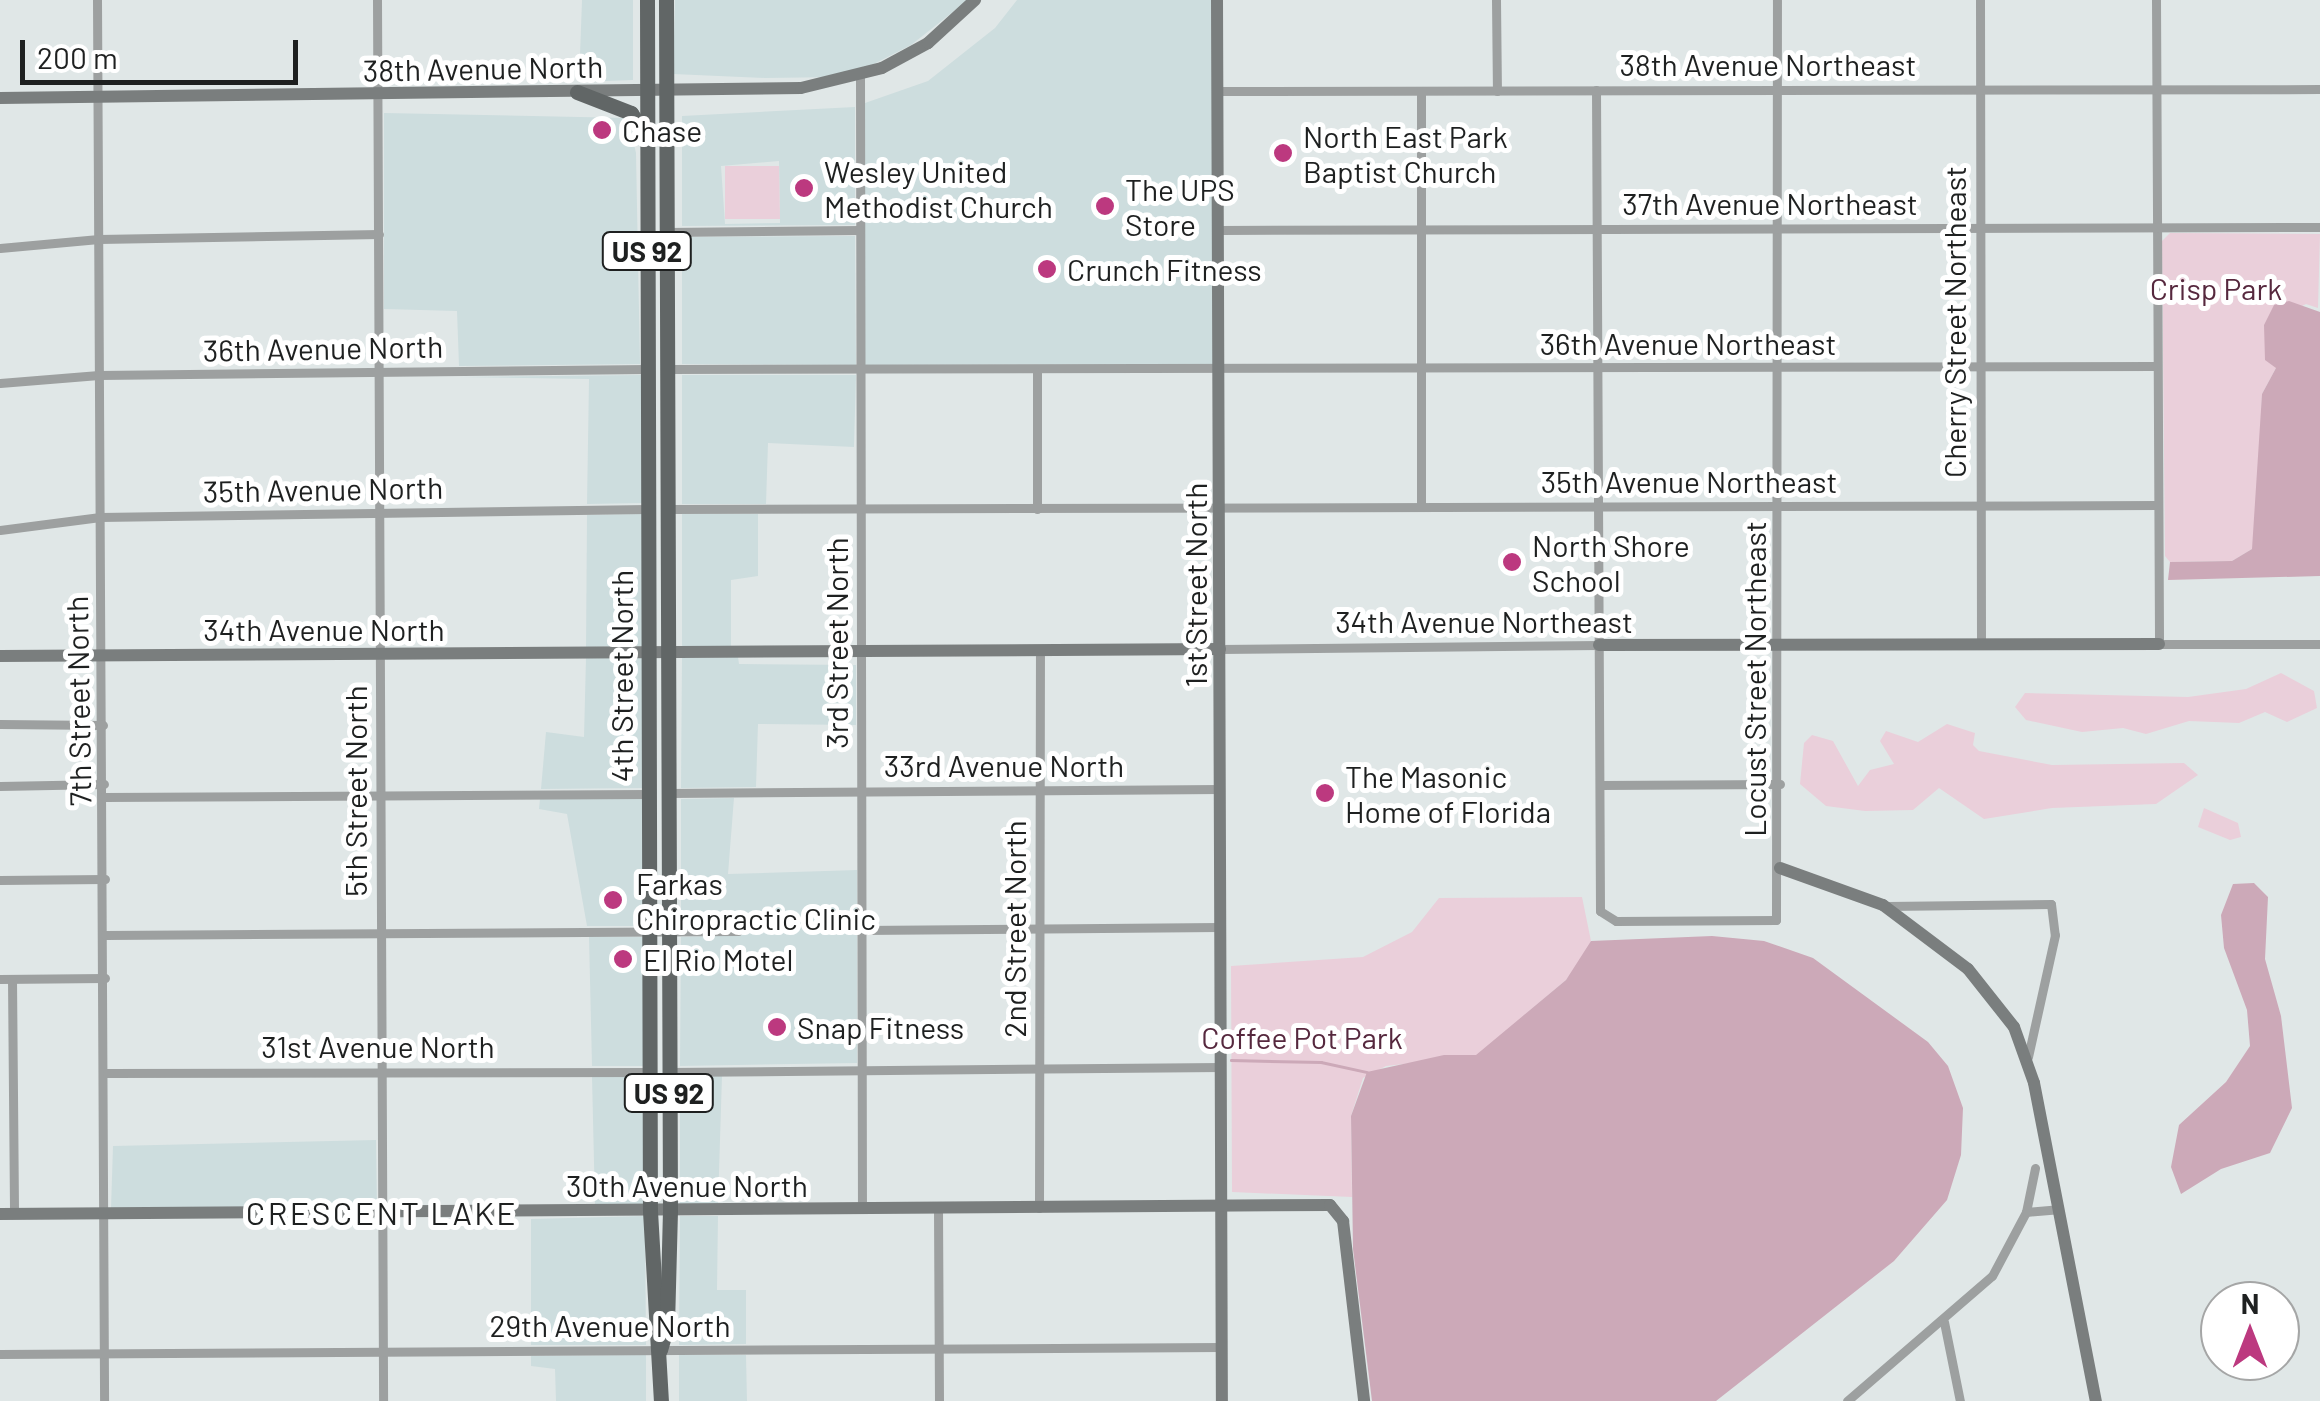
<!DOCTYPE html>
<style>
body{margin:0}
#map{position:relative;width:2320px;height:1401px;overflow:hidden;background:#e0e7e7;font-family:Barlow,sans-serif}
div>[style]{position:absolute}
.built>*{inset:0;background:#cdddde}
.green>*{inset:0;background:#eacfda}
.water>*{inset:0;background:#cca9b8}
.stream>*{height:2.5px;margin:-1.25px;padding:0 1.25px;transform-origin:1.25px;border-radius:1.25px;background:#cca9b8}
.street>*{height:9px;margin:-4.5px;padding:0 4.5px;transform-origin:4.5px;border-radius:4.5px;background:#9da0a0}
.secondary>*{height:12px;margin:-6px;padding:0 6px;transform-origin:6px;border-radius:6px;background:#7a7e7e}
.primary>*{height:15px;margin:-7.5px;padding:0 7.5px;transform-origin:7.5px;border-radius:7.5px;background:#616666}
.dots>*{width:28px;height:28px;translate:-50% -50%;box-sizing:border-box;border:5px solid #fff;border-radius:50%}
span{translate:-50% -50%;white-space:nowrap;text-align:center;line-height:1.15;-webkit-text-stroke:10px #fff;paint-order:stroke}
.shield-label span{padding:2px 8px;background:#fff;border:2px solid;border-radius:8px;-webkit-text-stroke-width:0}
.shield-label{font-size:28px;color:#1e2020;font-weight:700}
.street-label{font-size:30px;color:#1e2020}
.poi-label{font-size:30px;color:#1e2020}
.left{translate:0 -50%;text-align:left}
.park-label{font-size:30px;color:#56283e}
.neighbourhood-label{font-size:32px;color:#1e2020;letter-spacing:2.5px}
.north{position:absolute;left:2200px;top:1281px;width:100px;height:100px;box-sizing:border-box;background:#fff;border:2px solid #a5a6a6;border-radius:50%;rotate:0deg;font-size:28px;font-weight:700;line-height:40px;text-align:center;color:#1e2020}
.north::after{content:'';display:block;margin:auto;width:35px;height:45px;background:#bc397f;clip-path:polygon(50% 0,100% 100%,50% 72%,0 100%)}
.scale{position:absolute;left:20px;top:40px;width:278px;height:45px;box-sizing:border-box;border:5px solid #1e2020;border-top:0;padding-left:12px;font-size:30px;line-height:35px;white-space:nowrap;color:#1e2020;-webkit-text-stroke:8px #fff;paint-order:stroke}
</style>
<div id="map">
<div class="built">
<i style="clip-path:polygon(582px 0,633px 0,633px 80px,579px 82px)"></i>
<i style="clip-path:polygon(675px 0,968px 0,911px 45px,864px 69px,839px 77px,765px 78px,673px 74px)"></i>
<i style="clip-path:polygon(1017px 0,1212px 0,1216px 364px,865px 365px,865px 103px,928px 81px,995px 28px)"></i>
<i style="clip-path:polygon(evenodd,855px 107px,855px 225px,682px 226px,682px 116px,855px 107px,779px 161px,780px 223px,725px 224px,721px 166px,779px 161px)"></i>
<i style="clip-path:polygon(384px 113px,628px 118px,636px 153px,640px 364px,459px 366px,457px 311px,384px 309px)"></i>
<i style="clip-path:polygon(855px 236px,856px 365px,682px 364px,682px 237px)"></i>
<i style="clip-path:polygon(641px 375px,643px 503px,587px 504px,589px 379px,459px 377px)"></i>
<i style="clip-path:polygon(682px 375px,856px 375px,854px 447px,768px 443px,766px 504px,682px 504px)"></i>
<i style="clip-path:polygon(644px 514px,643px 646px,586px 647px,587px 515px)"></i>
<i style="clip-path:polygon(682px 514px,758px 514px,758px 576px,731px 580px,731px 647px,682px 647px)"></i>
<i style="clip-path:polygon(643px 657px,644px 788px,541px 789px,546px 732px,584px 737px,586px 658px)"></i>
<i style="clip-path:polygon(738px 657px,739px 664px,856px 665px,856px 725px,758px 724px,756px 787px,681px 788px,682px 658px)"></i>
<i style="clip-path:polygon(734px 798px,728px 874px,857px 870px,857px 1063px,680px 1066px,681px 937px,743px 935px,742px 925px,681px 926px,681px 799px)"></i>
<i style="clip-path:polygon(540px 799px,644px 799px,644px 926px,587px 926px,567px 814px,539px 809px)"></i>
<i style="clip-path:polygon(589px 937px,644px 937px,643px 1066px,592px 1066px)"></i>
<i style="clip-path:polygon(722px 1076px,718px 1205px,680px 1205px,680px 1077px)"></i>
<i style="clip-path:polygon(592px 1077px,643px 1077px,645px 1205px,595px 1206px)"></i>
<i style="clip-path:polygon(376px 1140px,377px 1207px,111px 1208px,113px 1146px)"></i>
<i style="clip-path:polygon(645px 1216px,646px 1345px,531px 1345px,531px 1219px)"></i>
<i style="clip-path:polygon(680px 1216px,718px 1216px,717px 1290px,746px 1290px,746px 1344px,679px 1345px)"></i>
<i style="clip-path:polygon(646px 1355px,646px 1401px,556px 1401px,555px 1369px,531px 1366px,531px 1356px)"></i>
<i style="clip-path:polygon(679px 1355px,746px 1355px,747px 1401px,679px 1401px)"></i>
</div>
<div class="green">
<i style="clip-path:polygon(725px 166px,779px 166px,780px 219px,725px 219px)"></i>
<i style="clip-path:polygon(2170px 233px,2320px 234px,2318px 308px,2306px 304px,2264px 325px,2276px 368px,2262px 394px,2257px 527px,2252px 549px,2232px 561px,2170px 562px,2165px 556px,2162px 241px)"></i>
<i style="clip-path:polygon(2281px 673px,2314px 691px,2317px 708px,2287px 722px,2265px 712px,2239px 723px,2189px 721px,2146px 734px,2123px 728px,2082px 732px,2026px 720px,2015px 707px,2025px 693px,2188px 697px,2246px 689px)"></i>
<i style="clip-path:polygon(1947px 724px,1975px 733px,1973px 745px,1979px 751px,2052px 765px,2184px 763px,2198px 775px,2156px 804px,2052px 808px,1984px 819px,1939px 788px,1913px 810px,1865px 811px,1826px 806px,1800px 784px,1804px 743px,1812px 735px,1833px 741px,1858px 786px,1870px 770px,1894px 764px,1880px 741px,1886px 731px,1918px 742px)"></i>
<i style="clip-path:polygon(2204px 808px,2238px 823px,2241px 837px,2230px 840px,2198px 827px)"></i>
<i style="clip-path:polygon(1582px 897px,1591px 941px,1585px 955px,1566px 980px,1476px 1056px,1386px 1066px,1363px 1078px,1351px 1116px,1352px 1197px,1232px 1192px,1231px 966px,1363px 957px,1412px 932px,1439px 898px)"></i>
</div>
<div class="water">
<i style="clip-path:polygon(2289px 301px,2320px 312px,2320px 576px,2168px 580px,2170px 562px,2232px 561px,2252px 549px,2262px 394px,2276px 368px,2265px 360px,2264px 325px,2274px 305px)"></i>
<i style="clip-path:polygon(2254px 883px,2268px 897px,2265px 959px,2281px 1016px,2292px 1108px,2270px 1153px,2221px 1169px,2181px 1194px,2171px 1167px,2179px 1125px,2226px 1082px,2250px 1046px,2247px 1010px,2224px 948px,2221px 915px,2233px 884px)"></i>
<i style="clip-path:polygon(1712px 936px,1764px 941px,1813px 958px,1928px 1042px,1948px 1066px,1963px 1108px,1961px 1155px,1947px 1200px,1894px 1261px,1716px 1401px,1372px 1401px,1353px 1249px,1351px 1116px,1367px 1072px,1444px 1055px,1476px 1055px,1566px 980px,1591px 941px)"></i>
</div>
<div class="stream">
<i style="left:1231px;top:1060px;width:90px;rotate:1.3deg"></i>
<i style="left:1321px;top:1062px;width:47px;rotate:12.3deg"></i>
</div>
<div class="street">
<i style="left:97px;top:0;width:1401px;rotate:89.71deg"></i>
<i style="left:377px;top:0;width:1401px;rotate:89.75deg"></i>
<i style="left:1496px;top:0;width:91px;rotate:89.4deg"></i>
<i style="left:1980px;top:0;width:645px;rotate:89.91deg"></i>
<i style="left:2156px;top:0;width:644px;rotate:89.73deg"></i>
<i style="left:2159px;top:644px;width:161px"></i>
<i style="left:860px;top:76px;width:1133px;rotate:89.9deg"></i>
<i style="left:1596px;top:90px;width:821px;rotate:89.72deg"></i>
<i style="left:1600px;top:911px;width:19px;rotate:32deg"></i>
<i style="left:1616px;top:921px;width:160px;rotate:-0.4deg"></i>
<i style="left:1776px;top:920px;width:920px;rotate:-89.94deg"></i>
<i style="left:1217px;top:91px;width:1103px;rotate:-0.1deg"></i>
<i style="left:1220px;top:230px;width:1100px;rotate:-0.16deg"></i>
<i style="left:667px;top:232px;width:193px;rotate:-0.6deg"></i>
<i style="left:0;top:248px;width:99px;rotate:-5.2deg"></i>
<i style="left:99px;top:239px;width:280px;rotate:-1deg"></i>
<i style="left:668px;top:369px;width:1487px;rotate:-0.12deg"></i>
<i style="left:0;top:383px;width:99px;rotate:-4.6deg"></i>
<i style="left:99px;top:375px;width:548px;rotate:-0.63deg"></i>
<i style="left:1421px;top:506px;width:415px;rotate:-90deg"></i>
<i style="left:668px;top:509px;width:1490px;rotate:-0.15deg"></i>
<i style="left:1037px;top:509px;width:137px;rotate:-90deg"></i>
<i style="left:0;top:530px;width:101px;rotate:-7.4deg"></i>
<i style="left:100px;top:517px;width:548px;rotate:-0.84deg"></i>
<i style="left:1220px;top:649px;width:379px;rotate:-0.6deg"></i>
<i style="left:0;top:724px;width:103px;rotate:0.6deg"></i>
<i style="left:1600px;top:785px;width:180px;rotate:-0.3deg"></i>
<i style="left:0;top:786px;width:104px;rotate:-1.1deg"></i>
<i style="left:669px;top:793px;width:551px;rotate:-0.42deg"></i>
<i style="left:104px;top:797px;width:544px;rotate:-0.32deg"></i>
<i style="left:0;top:880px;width:105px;rotate:-0.5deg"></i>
<i style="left:1887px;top:906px;width:164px;rotate:-0.7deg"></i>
<i style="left:2051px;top:904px;width:31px;rotate:83deg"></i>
<i style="left:2055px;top:935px;width:125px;rotate:102.5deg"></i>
<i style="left:862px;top:930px;width:357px;rotate:-0.5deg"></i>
<i style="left:105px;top:935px;width:633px;rotate:-0.36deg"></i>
<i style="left:0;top:979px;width:105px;rotate:-0.5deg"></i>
<i style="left:12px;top:979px;width:235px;rotate:89.5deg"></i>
<i style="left:669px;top:1072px;width:552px;rotate:-0.52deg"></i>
<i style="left:107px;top:1073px;width:543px;rotate:-0.11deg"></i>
<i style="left:1039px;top:1208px;width:558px;rotate:-89.9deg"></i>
<i style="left:938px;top:1209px;width:192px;rotate:89.7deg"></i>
<i style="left:2026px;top:1212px;width:32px;rotate:-5deg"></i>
<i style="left:1944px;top:1322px;width:81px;rotate:78.6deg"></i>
<i style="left:0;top:1354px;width:1221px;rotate:-0.33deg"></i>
<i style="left:1847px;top:1401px;width:191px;rotate:-40.8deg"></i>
<i style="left:1992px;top:1276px;width:72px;rotate:-62deg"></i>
<i style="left:2026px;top:1212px;width:45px;rotate:-78.4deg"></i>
</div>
<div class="secondary">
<i style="left:1217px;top:0;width:1401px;rotate:89.8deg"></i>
<i style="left:0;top:98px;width:801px;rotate:-0.72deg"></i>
<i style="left:801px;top:88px;width:83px;rotate:-13.9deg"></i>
<i style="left:882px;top:68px;width:52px;rotate:-28.5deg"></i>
<i style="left:928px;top:43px;width:64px;rotate:-42.5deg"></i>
<i style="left:1599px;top:645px;width:560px;rotate:-0.1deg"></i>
<i style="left:0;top:656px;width:1220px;rotate:-0.33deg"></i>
<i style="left:1780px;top:868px;width:109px;rotate:19.8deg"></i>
<i style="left:1883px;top:905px;width:106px;rotate:37deg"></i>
<i style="left:1968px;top:969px;width:74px;rotate:51.6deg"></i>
<i style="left:2014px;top:1027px;width:59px;rotate:70.3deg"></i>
<i style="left:2034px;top:1083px;width:324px;rotate:79deg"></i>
<i style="left:0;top:1214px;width:1330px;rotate:-0.39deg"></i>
<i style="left:1330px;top:1205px;width:21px;rotate:51deg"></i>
<i style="left:1343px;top:1221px;width:181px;rotate:83.3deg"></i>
</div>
<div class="primary">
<i style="left:647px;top:0;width:1211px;rotate:89.86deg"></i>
<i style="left:650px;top:1211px;width:190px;rotate:86.7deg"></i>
<i style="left:577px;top:92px;width:58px;rotate:21.3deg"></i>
<i style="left:631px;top:113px;width:27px;rotate:57deg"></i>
<i style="left:660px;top:1350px;width:26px;rotate:-74deg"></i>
<i style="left:667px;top:1325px;width:114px;rotate:-88.5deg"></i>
<i style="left:670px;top:1211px;width:1211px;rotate:-90.19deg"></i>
</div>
<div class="dots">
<i style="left:602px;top:130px;background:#bc397f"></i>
<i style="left:1283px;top:153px;background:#bc397f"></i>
<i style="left:804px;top:188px;background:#bc397f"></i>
<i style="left:1105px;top:206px;background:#bc397f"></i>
<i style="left:1047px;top:269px;background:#bc397f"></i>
<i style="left:1512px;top:562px;background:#bc397f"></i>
<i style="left:1325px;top:793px;background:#bc397f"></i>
<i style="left:613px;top:900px;background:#bc397f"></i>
<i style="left:623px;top:959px;background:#bc397f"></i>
<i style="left:777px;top:1027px;background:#bc397f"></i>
</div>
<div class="shield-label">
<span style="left:647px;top:251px">US 92</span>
<span style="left:669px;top:1093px">US 92</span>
</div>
<div class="street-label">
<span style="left:1768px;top:64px">38th Avenue Northeast</span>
<span style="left:483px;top:68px;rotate:-1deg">38th Avenue North</span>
<span style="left:1770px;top:203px">37th Avenue Northeast</span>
<span style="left:1954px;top:322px;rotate:-90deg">Cherry Street Northeast</span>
<span style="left:1688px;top:343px">36th Avenue Northeast</span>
<span style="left:323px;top:348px;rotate:-1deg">36th Avenue North</span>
<span style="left:1689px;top:481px">35th Avenue Northeast</span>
<span style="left:323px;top:489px;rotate:-1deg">35th Avenue North</span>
<span style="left:1195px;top:585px;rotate:-90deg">1st Street North</span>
<span style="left:1484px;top:621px">34th Avenue Northeast</span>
<span style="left:324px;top:629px">34th Avenue North</span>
<span style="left:836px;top:643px;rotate:-90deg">3rd Street North</span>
<span style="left:621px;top:676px;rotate:-90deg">4th Street North</span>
<span style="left:1754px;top:679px;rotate:-90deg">Locust Street Northeast</span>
<span style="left:78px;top:701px;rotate:-91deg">7th Street North</span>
<span style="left:1004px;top:765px">33rd Avenue North</span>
<span style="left:355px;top:791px;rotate:-90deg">5th Street North</span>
<span style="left:1014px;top:929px;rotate:-90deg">2nd Street North</span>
<span style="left:378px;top:1046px">31st Avenue North</span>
<span style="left:687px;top:1185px">30th Avenue North</span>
<span style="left:610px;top:1325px">29th Avenue North</span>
</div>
<div class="poi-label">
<span class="left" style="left:622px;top:130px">Chase</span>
<span class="left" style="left:1303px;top:153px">North East Park<br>Baptist Church</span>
<span class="left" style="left:824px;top:188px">Wesley United<br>Methodist Church</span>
<span class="left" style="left:1125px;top:206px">The UPS<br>Store</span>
<span class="left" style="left:1067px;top:269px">Crunch Fitness</span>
<span class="left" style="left:1532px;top:562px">North Shore<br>School</span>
<span class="left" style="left:1345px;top:793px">The Masonic<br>Home of Florida</span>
<span class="left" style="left:636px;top:900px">Farkas<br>Chiropractic Clinic</span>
<span class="left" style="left:643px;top:959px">El Rio Motel</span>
<span class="left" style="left:797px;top:1027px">Snap Fitness</span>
</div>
<div class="park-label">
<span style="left:2216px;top:288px">Crisp Park</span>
<span style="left:1302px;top:1037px">Coffee Pot Park</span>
</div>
<div class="neighbourhood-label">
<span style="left:382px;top:1212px">CRESCENT LAKE</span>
</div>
<div class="north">N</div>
<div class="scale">200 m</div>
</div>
